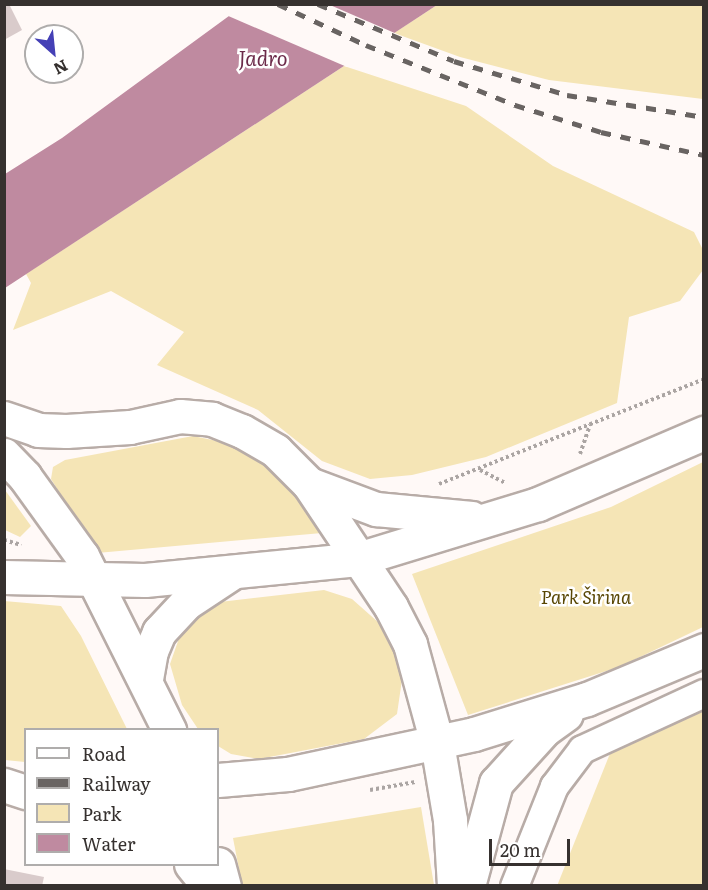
<!DOCTYPE html>
<meta charset="utf-8">
<style>
body{margin:0}
#map{position:relative;width:708px;height:890px;overflow:hidden;background:#fff9f7;font-family:Literata,serif}
div>[style]{position:absolute}
.green>*{inset:0;background:#f5e5b6}
.water>*{inset:0;background:#bf8aa0}
.pier>*{inset:0;background:#fff9f7}
.building>*{inset:0;background:#d9cbcb}
.path>*{height:4px;margin-top:-2px;transform-origin:0;background:repeating-linear-gradient(90deg,#aba5a3 0 3px,transparent 0 6px)}
.roads{filter:drop-shadow(2px 0 #b8aca7) drop-shadow(-2px 0 #b8aca7) drop-shadow(0 2px #b8aca7) drop-shadow(0 -2px #b8aca7)}
.minor>*{height:27px;margin:-13.5px;padding:0 13.5px;transform-origin:13.5px;border-radius:13.5px;background:#fff}
.major>*{height:33px;margin:-16.5px;padding:0 16.5px;transform-origin:16.5px;border-radius:16.5px;background:#fff}
.highway>*{height:33px;margin:-16.5px;padding:0 16.5px;transform-origin:16.5px;border-radius:16.5px;background:#fff}
.rail>*{height:4.5px;margin-top:-2.25px;transform-origin:0;background:repeating-linear-gradient(90deg,#696462 0 10px,transparent 0 20px)}
span{translate:-50% -50%;white-space:nowrap;text-align:center;line-height:1.15;-webkit-text-stroke:5px #fff;paint-order:stroke}
.park-label{font-size:18px;color:#584603;font-style:italic}
.water-label{font-size:20px;color:#6c2b4a;font-style:italic}
.frame{position:absolute;inset:0;border:6px solid #36312f;pointer-events:none}
.legend{position:absolute;left:24px;top:728px;width:195px;height:138px;box-sizing:border-box;background:#fff;border:2px solid #afadac;margin:0;padding:8px 10px;list-style:none;font-size:18px;color:#36312f}
.legend li{display:flex;align-items:center;gap:12px;height:30px}
.legend b{width:30px;border:2px solid #afadac}
.north{position:absolute;left:24px;top:24px;width:60px;height:60px;box-sizing:border-box;background:#fff;border:2px solid #afadac;border-radius:50%;rotate:153deg;font-size:16px;font-weight:700;line-height:24px;text-align:center;color:#36312f}
.north::after{content:'';display:block;margin:auto;width:21px;height:27px;background:#4540b6;clip-path:polygon(50% 0,100% 100%,50% 72%,0 100%)}
.scale{position:absolute;left:489px;top:839px;width:81px;height:27px;box-sizing:border-box;border:3px solid #36312f;border-top:0;padding-left:8px;font-size:18px;line-height:21px;white-space:nowrap;color:#36312f;-webkit-text-stroke:4px #fff;paint-order:stroke}
</style>
<div id="map">
<div class="green">
<i style="clip-path:polygon(437px 5px,703px 5px,703px 99px,549px 80px,460px 57px,394px 33px)"></i>
<i style="clip-path:polygon(344px 66px,466px 106px,553px 166px,694px 232px,703px 250px,703px 270px,680px 301px,629px 317px,617px 403px,486px 457px,412px 475px,370px 479px,322px 461px,258px 410px,157px 365px,184px 332px,111px 291px,13px 330px,31px 283px,26px 274px)"></i>
<i style="clip-path:polygon(193px 436px,232px 444px,259px 459px,293px 488px,322px 533px,97px 553px,51px 479px,53px 467px,65px 460px)"></i>
<i style="clip-path:polygon(703px 462px,703px 627px,619px 667px,468px 715px,412px 574px,611px 507px)"></i>
<i style="clip-path:polygon(5px 490px,31px 526px,20px 537px,5px 530px)"></i>
<i style="clip-path:polygon(324px 590px,352px 599px,387px 630px,404px 666px,397px 714px,364px 739px,259px 759px,231px 754px,218px 746px,218px 730px,198px 729px,182px 705px,170px 664px,184px 624px,211px 603px)"></i>
<i style="clip-path:polygon(4px 601px,61px 606px,81px 636px,127px 729px,26px 730px,25px 762px,5px 760px)"></i>
<i style="clip-path:polygon(703px 706px,703px 885px,557px 886px,611px 751px)"></i>
<i style="clip-path:polygon(421px 807px,434px 885px,242px 885px,233px 838px)"></i>
</div>
<div class="water">
<i style="clip-path:polygon(244px 5px,437px 5px,5px 288px,5px 174px,62px 138px)"></i>
</div>
<div class="pier">
<i style="clip-path:polygon(239px 4px,330px 5px,397px 34px,347px 67px,226px 15px)"></i>
</div>
<div class="building">
<i style="clip-path:polygon(4px 4px,9px 4px,22px 30px,4px 40px)"></i>
<i style="clip-path:polygon(4px 869px,44px 877px,42px 886px,4px 886px)"></i>
</div>
<div class="path">
<i style="left:580px;top:454px;width:31px;rotate:-71deg"></i>
<i style="left:480px;top:470px;width:29px;rotate:27deg"></i>
<i style="left:439px;top:484px;width:285px;rotate:-21.6deg"></i>
<i style="left:4px;top:540px;width:18px;rotate:16deg"></i>
<i style="left:370px;top:790px;width:46px;rotate:-10.1deg"></i>
</div>
<div class="roads">
<div class="minor">
<i style="left:514px;top:886px;width:108px;rotate:-68.2deg"></i>
<i style="left:554px;top:786px;width:46px;rotate:-52.9deg"></i>
<i style="left:582px;top:749px;width:134px;rotate:-24.7deg"></i>
</div>
<div class="major">
<i style="left:4px;top:418px;width:36px;rotate:19deg"></i>
<i style="left:38px;top:430px;width:28px;rotate:2deg"></i>
<i style="left:66px;top:431px;width:64px;rotate:-3.6deg"></i>
<i style="left:130px;top:427px;width:51px;rotate:-12.4deg"></i>
<i style="left:180px;top:416px;width:32px;rotate:5deg"></i>
<i style="left:212px;top:419px;width:32px;rotate:22deg"></i>
<i style="left:242px;top:431px;width:39px;rotate:30deg"></i>
<i style="left:276px;top:451px;width:47px;rotate:45deg"></i>
<i style="left:309px;top:484px;width:148px;rotate:56.3deg"></i>
<i style="left:391px;top:607px;width:42px;rotate:62.8deg"></i>
<i style="left:410px;top:644px;width:103px;rotate:74.7deg"></i>
<i style="left:437px;top:743px;width:78px;rotate:80.4deg"></i>
<i style="left:450px;top:820px;width:66px;rotate:86.5deg"></i>
<i style="left:4px;top:455px;width:30px;rotate:46deg"></i>
<i style="left:25px;top:477px;width:97px;rotate:54.2deg"></i>
<i style="left:82px;top:556px;width:195px;rotate:63.4deg"></i>
<i style="left:218px;top:864px;width:23px;rotate:75deg"></i>
</div>
<div class="highway">
<i style="left:309px;top:484px;width:72px;rotate:20.5deg"></i>
<i style="left:376px;top:509px;width:96px;rotate:5.4deg"></i>
<i style="left:4px;top:577px;width:141px;rotate:1.2deg"></i>
<i style="left:145px;top:580px;width:214px;rotate:-5.6deg"></i>
<i style="left:358px;top:559px;width:188px;rotate:-17deg"></i>
<i style="left:538px;top:504px;width:181px;rotate:-23.2deg"></i>
<i style="left:146px;top:679px;width:28px;rotate:-80deg"></i>
<i style="left:151px;top:651px;width:21px;rotate:-67deg"></i>
<i style="left:159px;top:632px;width:40px;rotate:-47deg"></i>
<i style="left:186px;top:603px;width:53px;rotate:-33.4deg"></i>
<i style="left:218px;top:780px;width:70px;rotate:-4.9deg"></i>
<i style="left:288px;top:774px;width:190px;rotate:-12.1deg"></i>
<i style="left:474px;top:734px;width:118px;rotate:-17.2deg"></i>
<i style="left:587px;top:699px;width:127px;rotate:-22.7deg"></i>
<i style="left:4px;top:785px;width:23px;rotate:18deg"></i>
<i style="left:191px;top:864px;width:28px;rotate:51deg"></i>
<i style="left:468px;top:886px;width:107px;rotate:-74.8deg"></i>
<i style="left:496px;top:783px;width:72px;rotate:-47.8deg"></i>
<i style="left:544px;top:730px;width:27px;rotate:-36deg"></i>
</div>
</div>
<div class="rail">
<i style="left:278px;top:4px;width:97px;rotate:25deg"></i>
<i style="left:366px;top:45px;width:161px;rotate:21.9deg"></i>
<i style="left:515px;top:105px;width:90px;rotate:17.4deg"></i>
<i style="left:601px;top:132px;width:106px;rotate:12.6deg"></i>
<i style="left:318px;top:4px;width:147px;rotate:22.7deg"></i>
<i style="left:454px;top:61px;width:118px;rotate:16.7deg"></i>
<i style="left:567px;top:95px;width:139px;rotate:9.1deg"></i>
</div>
<div class="park-label">
<span style="left:586px;top:597px">Park Širina</span>
</div>
<div class="water-label">
<span style="left:263px;top:57px">Jadro</span>
</div>
<div class="frame"></div>
<ul class="legend">
<li><b style="height:8px;background:#fff"></b>Road</li>
<li><b style="height:8px;background:#696462"></b>Railway</li>
<li><b style="height:16px;background:#f5e5b6"></b>Park</li>
<li><b style="height:16px;background:#bf8aa0"></b>Water</li>
</ul>
<div class="north">N</div>
<div class="scale">20 m</div>
</div>
